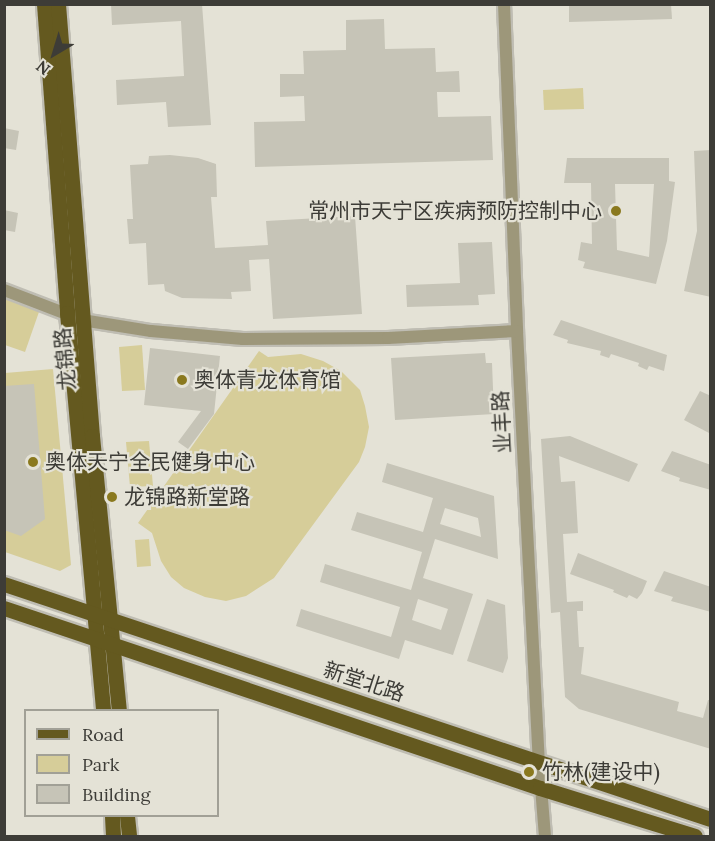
<!DOCTYPE html>
<meta charset="utf-8">
<style>
body{margin:0}
#map{position:relative;width:715px;height:841px;overflow:hidden;background:#e4e2d6;font-family:Lora,"Noto Sans SC",serif}
div>[style]{position:absolute}
.green>*{inset:0;background:#d6cd99}
.building>*{inset:0;background:#c6c4b7}
.roads{filter:drop-shadow(2px 0 #bfbdb3) drop-shadow(-2px 0 #bfbdb3) drop-shadow(0 2px #bfbdb3) drop-shadow(0 -2px #bfbdb3)}
.minor>*{height:12px;margin:-6px;padding:0 6px;transform-origin:6px;border-radius:6px;background:#9d977a}
.major>*{height:15px;margin:-7.5px;padding:0 7.5px;transform-origin:7.5px;border-radius:7.5px;background:#64591f}
.dots>*{width:16px;height:16px;translate:-50% -50%;box-sizing:border-box;border:3px solid #e4e2d6;border-radius:50%}
span{translate:-50% -50%;white-space:nowrap;text-align:center;line-height:1.15;-webkit-text-stroke:4.5px #e4e2d6;paint-order:stroke}
.poi-label{font-size:21px;color:#3d3c37}
.right{translate:-100% -50%;text-align:right}
.left{translate:0 -50%;text-align:left}
.street-label{font-size:21px;color:#3d3c37}
.frame{position:absolute;inset:0;border:6px solid #3d3c37;pointer-events:none}
.legend{position:absolute;left:24px;top:709px;width:195px;height:108px;box-sizing:border-box;background:#e4e2d6;border:2px solid #a1a096;margin:0;padding:8px 10px;list-style:none;font-size:18px;color:#3d3c37}
.legend li{display:flex;align-items:center;gap:12px;height:30px}
.legend b{width:30px;border:2px solid #a1a096}
.north{position:absolute;left:24px;top:24px;width:60px;height:60px;-webkit-text-stroke:4px #e4e2d6;paint-order:stroke;rotate:218deg;font-size:16px;font-weight:700;line-height:24px;text-align:center;color:#3d3c37}
.north::after{content:'';display:block;margin:auto;width:21px;height:27px;background:#3d3c37;clip-path:polygon(50% 0,100% 100%,50% 72%,0 100%)}
</style>
<div id="map">
<div class="green">
<i style="clip-path:polygon(583px 88px,584px 109px,544px 110px,543px 90px)"></i>
<i style="clip-path:polygon(4px 296px,40px 309px,25px 352px,5px 345px)"></i>
<i style="clip-path:polygon(142px 345px,145px 390px,122px 391px,119px 347px)"></i>
<i style="clip-path:polygon(259px 351px,268px 357px,301px 354px,323px 361px,341px 371px,360px 390px,365px 406px,369px 427px,365px 447px,359px 462px,274px 578px,246px 596px,226px 601px,205px 597px,184px 588px,171px 577px,161px 561px,152px 533px,138px 523px)"></i>
<i style="clip-path:polygon(53px 369px,71px 565px,60px 571px,5px 552px,5px 373px)"></i>
<i style="clip-path:polygon(149px 441px,153px 486px,130px 487px,126px 442px)"></i>
<i style="clip-path:polygon(149px 539px,151px 566px,137px 567px,135px 540px)"></i>
</div>
<div class="building">
<i style="clip-path:polygon(111px 4px,202px 4px,211px 125px,168px 127px,166px 102px,117px 105px,116px 80px,184px 76px,181px 21px,112px 25px)"></i>
<i style="clip-path:polygon(569px 4px,671px 4px,672px 19px,569px 22px)"></i>
<i style="clip-path:polygon(384px 19px,385px 49px,435px 48px,436px 72px,459px 71px,460px 92px,437px 92px,438px 117px,491px 116px,493px 160px,255px 167px,254px 122px,305px 121px,304px 96px,280px 97px,280px 74px,304px 74px,303px 51px,346px 50px,346px 20px)"></i>
<i style="clip-path:polygon(4px 128px,19px 131px,16px 150px,4px 148px)"></i>
<i style="clip-path:polygon(711px 150px,711px 297px,684px 291px,697px 231px,694px 151px)"></i>
<i style="clip-path:polygon(170px 155px,198px 158px,216px 164px,217px 197px,211px 197px,215px 248px,268px 245px,266px 221px,355px 216px,362px 314px,273px 319px,269px 259px,249px 260px,251px 291px,231px 292px,232px 299px,182px 298px,165px 291px,164px 284px,148px 285px,146px 243px,129px 244px,127px 219px,133px 219px,130px 165px,148px 164px,149px 156px)"></i>
<i style="clip-path:polygon(evenodd,567px 158px,669px 158px,669px 181px,675px 182px,667px 241px,656px 284px,583px 268px,585px 262px,578px 260px,581px 242px,592px 244px,591px 183px,564px 183px,567px 158px,615px 184px,654px 184px,649px 257px,617px 250px,615px 184px)"></i>
<i style="clip-path:polygon(4px 210px,18px 213px,15px 232px,4px 230px)"></i>
<i style="clip-path:polygon(492px 242px,495px 294px,478px 295px,479px 305px,407px 307px,406px 285px,460px 283px,458px 243px)"></i>
<i style="clip-path:polygon(561px 320px,667px 355px,664px 371px,649px 366px,647px 370px,638px 366px,639px 363px,611px 354px,609px 358px,600px 355px,601px 351px,567px 343px,568px 340px,553px 335px)"></i>
<i style="clip-path:polygon(150px 348px,220px 356px,214px 414px,188px 449px,178px 442px,201px 411px,144px 405px)"></i>
<i style="clip-path:polygon(485px 353px,486px 363px,492px 363px,494px 414px,395px 420px,391px 358px)"></i>
<i style="clip-path:polygon(34px 384px,45px 519px,21px 536px,4px 530px,4px 386px)"></i>
<i style="clip-path:polygon(700px 391px,711px 396px,711px 434px,684px 420px)"></i>
<i style="clip-path:polygon(570px 436px,638px 464px,629px 482px,559px 456px,561px 482px,575px 481px,578px 533px,563px 534px,567px 602px,583px 601px,583px 611px,577px 611px,579px 647px,584px 647px,581px 674px,679px 702px,677px 711px,703px 718px,708px 700px,711px 700px,711px 749px,579px 709px,565px 697px,560px 612px,551px 613px,541px 439px)"></i>
<i style="clip-path:polygon(672px 451px,711px 465px,711px 490px,679px 481px,680px 478px,661px 471px)"></i>
<i style="clip-path:polygon(evenodd,387px 463px,494px 496px,498px 559px,435px 539px,423px 578px,473px 594px,453px 655px,405px 640px,399px 659px,296px 626px,301px 609px,391px 637px,400px 607px,320px 582px,325px 564px,411px 590px,422px 552px,351px 530px,357px 512px,423px 532px,433px 498px,382px 482px,387px 463px,445px 508px,478px 518px,481px 537px,440px 524px,445px 508px,387px 463px,418px 599px,448px 609px,441px 630px,412px 620px,418px 599px)"></i>
<i style="clip-path:polygon(578px 553px,647px 581px,642px 593px,637px 599px,629px 595px,627px 598px,613px 592px,614px 590px,570px 574px)"></i>
<i style="clip-path:polygon(664px 571px,711px 587px,711px 612px,671px 601px,673px 597px,654px 591px)"></i>
<i style="clip-path:polygon(487px 599px,505px 605px,508px 658px,503px 673px,467px 661px)"></i>
</div>
<div class="roads">
<div class="minor">
<i style="left:504px;top:4px;width:327px;rotate:87.7deg"></i>
<i style="left:517px;top:331px;width:432px;rotate:87.1deg"></i>
<i style="left:539px;top:762px;width:74px;rotate:85.4deg"></i>
<i style="left:4px;top:290px;width:84px;rotate:21deg"></i>
<i style="left:82px;top:320px;width:70px;rotate:9.1deg"></i>
<i style="left:151px;top:331px;width:92px;rotate:5deg"></i>
<i style="left:243px;top:339px;width:145px;rotate:-0.4deg"></i>
<i style="left:388px;top:338px;width:129px;rotate:-3.1deg"></i>
</div>
<div class="major">
<i style="left:44px;top:4px;width:310px;rotate:85.7deg"></i>
<i style="left:67px;top:313px;width:399px;rotate:84.8deg"></i>
<i style="left:58px;top:4px;width:433px;rotate:85.5deg"></i>
<i style="left:92px;top:436px;width:275px;rotate:84.4deg"></i>
<i style="left:4px;top:584px;width:744px;rotate:18.41deg"></i>
<i style="left:4px;top:608px;width:565px;rotate:18.56deg"></i>
<i style="left:540px;top:788px;width:162px;rotate:17.2deg"></i>
<i style="left:112px;top:816px;width:20px;rotate:87deg"></i>
<i style="left:127px;top:816px;width:20px;rotate:84deg"></i>
</div>
</div>
<div class="dots">
<i style="left:616px;top:211px;background:#8a791e"></i>
<i style="left:182px;top:380px;background:#8a791e"></i>
<i style="left:33px;top:462px;background:#8a791e"></i>
<i style="left:112px;top:497px;background:#8a791e"></i>
<i style="left:529px;top:772px;background:#8a791e"></i>
</div>
<div class="poi-label">
<span class="right" style="left:602px;top:211px">常州市天宁区疾病预防控制中心</span>
<span class="left" style="left:194px;top:380px">奥体青龙体育馆</span>
<span class="left" style="left:45px;top:462px">奥体天宁全民健身中心</span>
<span class="left" style="left:124px;top:497px">龙锦路新堂路</span>
<span class="left" style="left:542px;top:772px">竹林(建设中)</span>
</div>
<div class="street-label">
<span style="left:65px;top:359px;rotate:-95deg">龙锦路</span>
<span style="left:502px;top:422px;rotate:-93deg">业丰路</span>
<span style="left:364px;top:682px;rotate:18deg">新堂北路</span>
</div>
<div class="frame"></div>
<ul class="legend">
<li><b style="height:8px;background:#64591f"></b>Road</li>
<li><b style="height:16px;background:#d6cd99"></b>Park</li>
<li><b style="height:16px;background:#c6c4b7"></b>Building</li>
</ul>
<div class="north">N</div>
</div>
